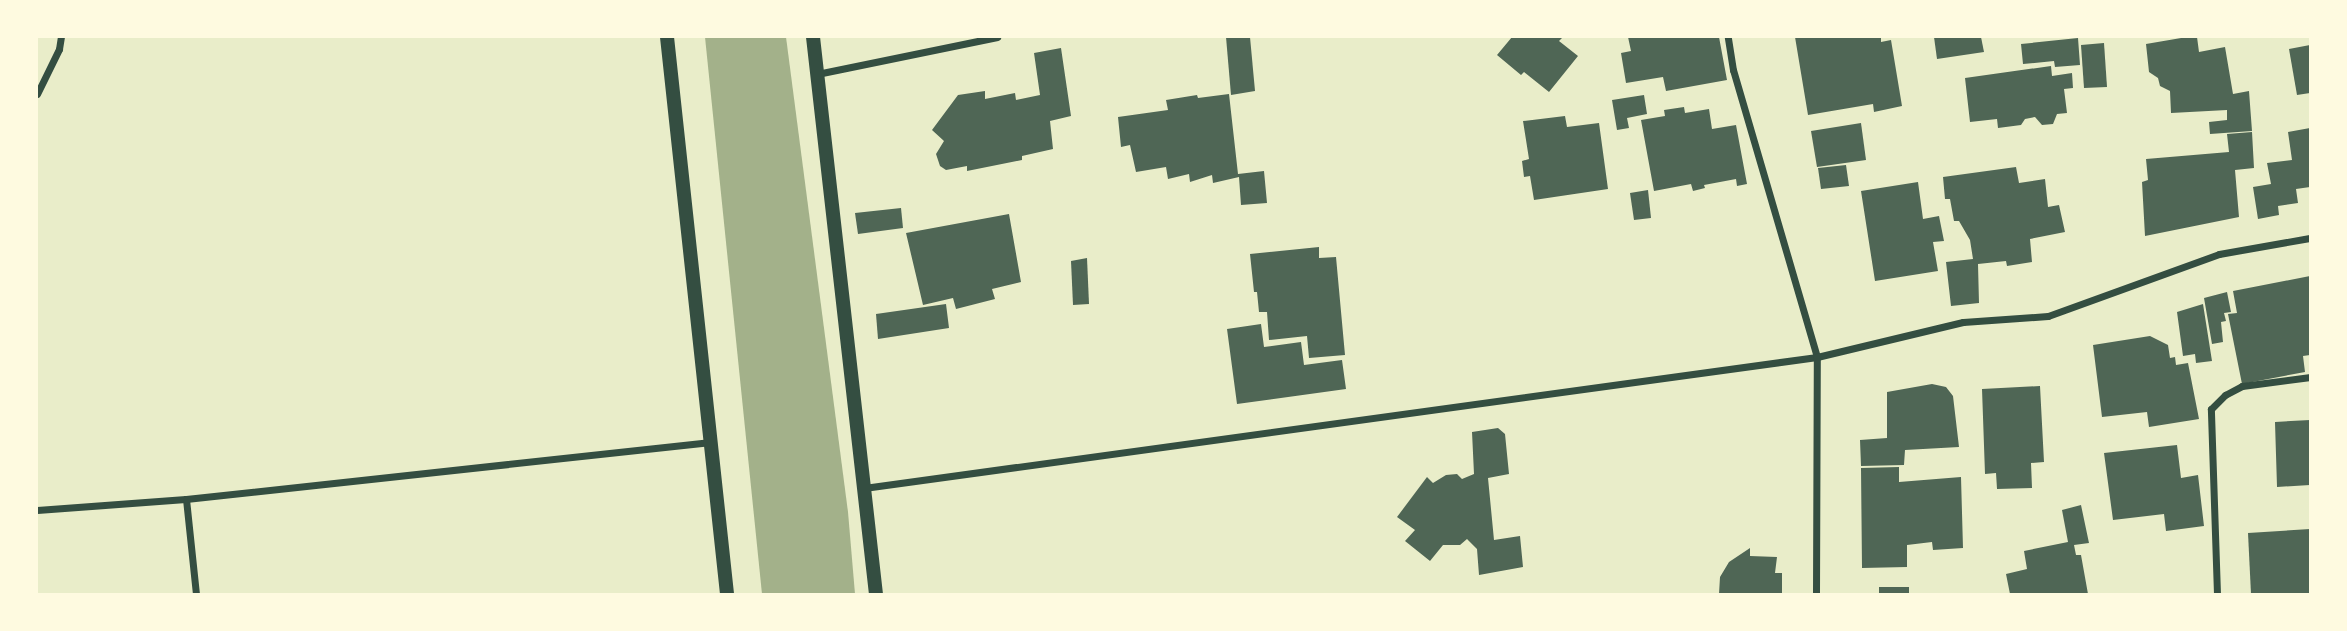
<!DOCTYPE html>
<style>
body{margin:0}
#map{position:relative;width:2347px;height:631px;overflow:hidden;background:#e9edc9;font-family:"Sofia Sans Condensed",sans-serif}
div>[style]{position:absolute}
.water>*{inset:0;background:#a3b18a}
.building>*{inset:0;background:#4f6655}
.minor>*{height:7px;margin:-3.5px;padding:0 3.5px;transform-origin:3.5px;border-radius:3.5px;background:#344e41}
.secondary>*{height:14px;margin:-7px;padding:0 7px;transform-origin:7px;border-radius:7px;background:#344e41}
span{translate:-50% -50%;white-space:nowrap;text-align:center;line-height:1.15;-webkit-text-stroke:7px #fefae0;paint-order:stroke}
.frame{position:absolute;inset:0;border:38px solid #fefae0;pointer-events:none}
</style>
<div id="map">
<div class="water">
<i style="clip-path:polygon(705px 37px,786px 37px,848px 512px,855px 594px,762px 594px)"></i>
</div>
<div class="building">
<i style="clip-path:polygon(1226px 37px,1250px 37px,1255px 91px,1231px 95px)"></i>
<i style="clip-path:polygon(1512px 37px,1563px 37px,1559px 41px,1578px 56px,1549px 92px,1524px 72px,1521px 75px,1497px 55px)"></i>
<i style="clip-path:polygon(1628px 37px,1719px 37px,1727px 80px,1666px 91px,1663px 77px,1626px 83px,1621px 53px,1631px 51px)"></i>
<i style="clip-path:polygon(1795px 37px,1881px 37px,1881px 42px,1891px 40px,1902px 106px,1874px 112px,1873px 104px,1808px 115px)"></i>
<i style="clip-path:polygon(1934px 37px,1981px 37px,1984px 52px,1937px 59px)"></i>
<i style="clip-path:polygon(2187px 37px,2197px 37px,2199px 52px,2225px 47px,2233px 94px,2249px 91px,2252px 131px,2210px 134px,2209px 122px,2227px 120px,2227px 110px,2171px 113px,2170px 91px,2160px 86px,2158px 78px,2149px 72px,2146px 44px)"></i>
<i style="clip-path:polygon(2078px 38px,2080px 65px,2055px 67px,2054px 61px,2023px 64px,2021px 44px)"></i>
<i style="clip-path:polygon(2104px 43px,2107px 87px,2084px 88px,2081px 45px)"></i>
<i style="clip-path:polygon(2310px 45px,2310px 93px,2297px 95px,2289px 49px)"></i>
<i style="clip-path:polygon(1061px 48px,1071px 116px,1050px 121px,1053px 149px,1022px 156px,1022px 160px,967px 171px,967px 166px,946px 170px,940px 166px,936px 154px,944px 141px,932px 130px,958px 95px,985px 91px,985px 99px,1015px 93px,1016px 100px,1040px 95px,1034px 53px)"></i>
<i style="clip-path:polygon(2051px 66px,2052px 76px,2072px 73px,2073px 88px,2064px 89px,2067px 113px,2057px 114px,2053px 124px,2042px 125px,2035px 117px,2025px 119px,2021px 125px,1998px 128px,1997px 119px,1970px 122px,1965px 78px)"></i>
<i style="clip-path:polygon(1229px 94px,1238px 174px,1264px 171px,1267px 203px,1241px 205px,1239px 177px,1213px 183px,1212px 175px,1190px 182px,1189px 174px,1168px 179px,1166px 167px,1136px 172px,1130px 145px,1121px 147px,1118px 117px,1168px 110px,1166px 100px,1197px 95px,1198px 98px)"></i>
<i style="clip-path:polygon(1644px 95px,1647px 114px,1627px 118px,1629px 128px,1617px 130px,1612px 100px)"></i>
<i style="clip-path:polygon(1684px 107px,1685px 113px,1709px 109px,1712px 129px,1736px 125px,1747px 184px,1737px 186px,1736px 179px,1704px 185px,1705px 188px,1693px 191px,1691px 184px,1654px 191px,1641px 120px,1665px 116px,1664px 110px)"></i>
<i style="clip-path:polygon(1565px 116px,1567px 127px,1599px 123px,1608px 189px,1534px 200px,1530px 176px,1524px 177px,1522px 161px,1529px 159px,1523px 121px)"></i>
<i style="clip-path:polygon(1861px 123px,1866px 160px,1817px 167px,1811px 131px)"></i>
<i style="clip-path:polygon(2310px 128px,2310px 187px,2296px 189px,2298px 203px,2278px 206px,2279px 215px,2258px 219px,2253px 187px,2271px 184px,2267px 163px,2292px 160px,2288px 132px)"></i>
<i style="clip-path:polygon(2252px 132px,2254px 168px,2235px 170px,2239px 217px,2145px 236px,2142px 182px,2148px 180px,2146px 159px,2229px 152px,2227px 134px)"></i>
<i style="clip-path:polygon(1846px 165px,1849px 186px,1821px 189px,1818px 168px)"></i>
<i style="clip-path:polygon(2016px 167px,2019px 183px,2045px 179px,2048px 207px,2059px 205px,2065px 232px,2030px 239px,2032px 262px,2007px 266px,2006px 261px,1978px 264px,1979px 303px,1951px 306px,1946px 262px,1973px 259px,1970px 240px,1959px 221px,1954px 221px,1950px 199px,1945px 199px,1943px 177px)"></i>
<i style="clip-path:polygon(1918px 182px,1923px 219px,1939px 216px,1944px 241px,1933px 242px,1938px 271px,1875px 281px,1861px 191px)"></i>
<i style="clip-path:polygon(1648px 190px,1651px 218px,1634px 220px,1630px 193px)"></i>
<i style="clip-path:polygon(901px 208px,903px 228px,858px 234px,855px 213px)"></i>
<i style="clip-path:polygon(1009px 214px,1021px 282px,992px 289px,995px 299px,956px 309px,953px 298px,923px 305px,906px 233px)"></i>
<i style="clip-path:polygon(1319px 247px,1319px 258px,1336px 257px,1345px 355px,1309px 358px,1307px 336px,1269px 340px,1267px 312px,1259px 312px,1257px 292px,1254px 292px,1250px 254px)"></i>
<i style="clip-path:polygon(1087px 258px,1089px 304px,1073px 305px,1071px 261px)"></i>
<i style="clip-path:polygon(2310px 276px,2310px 355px,2303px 356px,2305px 372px,2242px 384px,2228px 314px,2237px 313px,2233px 291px)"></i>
<i style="clip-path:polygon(2227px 292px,2231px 312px,2224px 313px,2226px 321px,2221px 322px,2223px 342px,2212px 344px,2204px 298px)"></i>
<i style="clip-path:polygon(946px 304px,949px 328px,878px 339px,876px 314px)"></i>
<i style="clip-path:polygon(2203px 304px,2212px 361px,2196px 363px,2195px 354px,2183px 356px,2177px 312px)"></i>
<i style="clip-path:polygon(1261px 324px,1264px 347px,1301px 342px,1304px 365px,1342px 360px,1346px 389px,1237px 404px,1227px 329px)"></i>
<i style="clip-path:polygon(2150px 336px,2168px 345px,2170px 358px,2175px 357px,2176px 365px,2188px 363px,2199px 419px,2149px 427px,2147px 412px,2102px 417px,2093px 345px)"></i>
<i style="clip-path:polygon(1932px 384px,1946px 387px,1953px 396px,1959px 447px,1905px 450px,1904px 465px,1861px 466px,1860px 440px,1887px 438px,1887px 392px)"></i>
<i style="clip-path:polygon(2040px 386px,2044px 462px,2031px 463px,2032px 488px,1997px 489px,1996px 473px,1985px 474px,1982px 389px)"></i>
<i style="clip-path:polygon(2310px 420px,2310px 485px,2277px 487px,2275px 422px)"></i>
<i style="clip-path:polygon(1498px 428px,1505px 434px,1509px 474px,1488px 478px,1494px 540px,1520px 536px,1523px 567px,1479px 575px,1477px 549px,1467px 539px,1460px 545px,1443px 545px,1430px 561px,1405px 541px,1415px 530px,1397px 517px,1427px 477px,1433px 483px,1446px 475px,1457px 474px,1462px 479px,1474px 474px,1472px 432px)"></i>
<i style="clip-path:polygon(2177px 445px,2181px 478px,2198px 475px,2204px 526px,2166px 531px,2164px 514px,2113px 520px,2104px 453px)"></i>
<i style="clip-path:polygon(1899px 467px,1899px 482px,1961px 477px,1963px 548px,1933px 550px,1932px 542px,1907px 545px,1907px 567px,1862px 568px,1861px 468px)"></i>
<i style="clip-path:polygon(2081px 505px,2089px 543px,2074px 545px,2076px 555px,2081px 555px,2088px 594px,2010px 594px,2006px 574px,2027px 569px,2024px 551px,2068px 542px,2062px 510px)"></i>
<i style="clip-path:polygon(2310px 529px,2310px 594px,2251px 594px,2248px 533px)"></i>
<i style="clip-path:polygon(1750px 548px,1750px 556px,1777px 557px,1775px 573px,1782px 573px,1782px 594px,1719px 594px,1720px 577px,1729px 562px)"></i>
<i style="clip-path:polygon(1879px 587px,1909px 587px,1909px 594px,1879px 594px)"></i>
</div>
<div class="minor">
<i style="left:817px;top:74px;width:184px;rotate:-11.6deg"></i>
<i style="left:37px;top:94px;width:50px;rotate:-63.9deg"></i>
<i style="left:59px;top:49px;width:12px;rotate:-81deg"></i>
<i style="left:864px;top:488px;width:962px;rotate:-7.83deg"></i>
<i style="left:1817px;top:357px;width:299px;rotate:-106.3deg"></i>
<i style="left:1733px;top:70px;width:33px;rotate:-99deg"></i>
<i style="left:186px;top:499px;width:96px;rotate:84deg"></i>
<i style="left:37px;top:510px;width:149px;rotate:-4.2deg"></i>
<i style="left:186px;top:499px;width:528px;rotate:-6.2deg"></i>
<i style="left:1816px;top:594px;width:237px;rotate:-89.8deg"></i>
<i style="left:1817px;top:357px;width:150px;rotate:-13.5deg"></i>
<i style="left:1963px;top:322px;width:85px;rotate:-4deg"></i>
<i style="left:2048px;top:316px;width:182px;rotate:-19.9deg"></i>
<i style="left:2219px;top:254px;width:92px;rotate:-10deg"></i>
<i style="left:2217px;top:594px;width:185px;rotate:-91.9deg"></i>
<i style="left:2211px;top:409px;width:20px;rotate:-45deg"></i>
<i style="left:2225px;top:395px;width:19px;rotate:-28deg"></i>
<i style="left:2242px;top:386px;width:69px;rotate:-7.5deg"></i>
</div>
<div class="secondary">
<i style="left:667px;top:37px;width:560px;rotate:83.85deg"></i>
<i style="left:813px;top:37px;width:561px;rotate:83.55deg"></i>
</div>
<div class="frame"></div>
</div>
